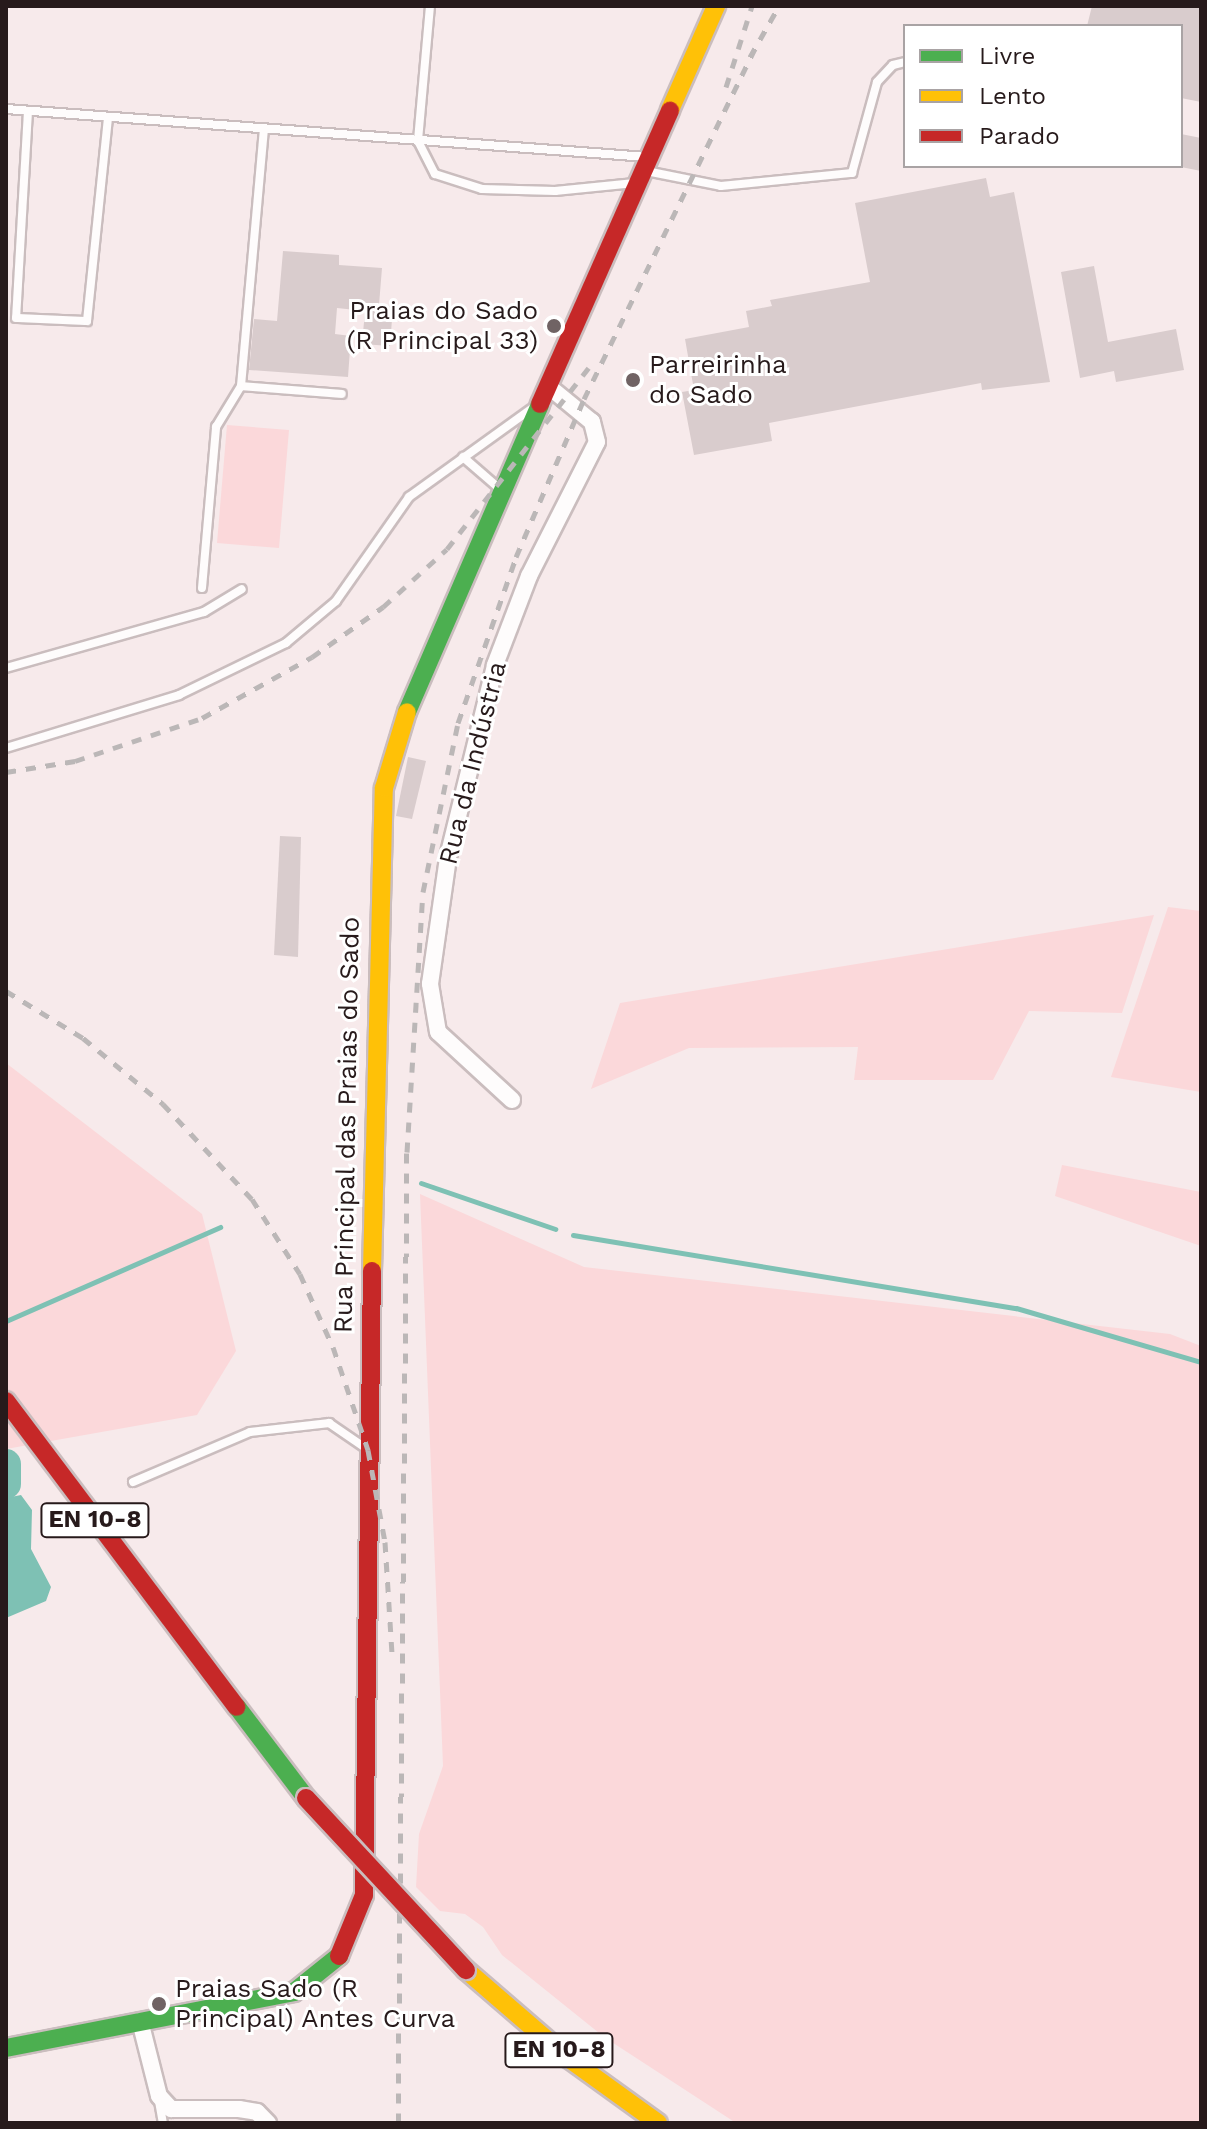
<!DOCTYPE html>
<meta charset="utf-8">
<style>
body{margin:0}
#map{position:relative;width:1207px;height:2129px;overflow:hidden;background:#f7eaeb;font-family:"Work Sans",sans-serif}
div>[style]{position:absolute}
.green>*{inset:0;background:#fbd8da}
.water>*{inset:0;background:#7ec1b4}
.stream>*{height:5px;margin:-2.5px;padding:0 2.5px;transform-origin:2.5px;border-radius:2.5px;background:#7ec1b4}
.river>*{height:30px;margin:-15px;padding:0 15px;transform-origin:15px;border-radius:15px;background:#7ec1b4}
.building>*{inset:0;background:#d9cccd}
.roads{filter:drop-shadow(2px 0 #cabdbe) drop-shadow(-2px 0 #cabdbe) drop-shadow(0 2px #cabdbe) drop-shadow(0 -2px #cabdbe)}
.lane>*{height:8px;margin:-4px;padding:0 4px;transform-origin:4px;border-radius:4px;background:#fefcfc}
.street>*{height:16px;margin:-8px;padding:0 8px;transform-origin:8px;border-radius:8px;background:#fefcfc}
.fast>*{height:18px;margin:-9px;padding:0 9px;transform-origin:9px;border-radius:9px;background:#4caf50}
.slow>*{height:18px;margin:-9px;padding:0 9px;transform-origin:9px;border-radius:9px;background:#ffc107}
.jam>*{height:18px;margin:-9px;padding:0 9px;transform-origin:9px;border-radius:9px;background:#c62828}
.rail>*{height:5px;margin-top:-2.5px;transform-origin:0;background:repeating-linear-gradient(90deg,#bbb7b7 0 10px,transparent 0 20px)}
.bridges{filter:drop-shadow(2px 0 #cabdbe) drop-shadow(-2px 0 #cabdbe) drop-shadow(0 2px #cabdbe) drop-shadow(0 -2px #cabdbe)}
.jam-bridge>*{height:18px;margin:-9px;padding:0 9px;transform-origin:9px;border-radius:9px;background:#c62828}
.dots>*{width:22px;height:22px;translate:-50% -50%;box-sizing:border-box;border:4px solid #fff;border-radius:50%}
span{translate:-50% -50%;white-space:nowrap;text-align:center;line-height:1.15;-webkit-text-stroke:6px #fff;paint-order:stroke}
.shield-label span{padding:2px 6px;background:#fff;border:2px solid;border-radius:6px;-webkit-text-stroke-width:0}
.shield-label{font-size:24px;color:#271a1b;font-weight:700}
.poi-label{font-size:26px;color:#271a1b}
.right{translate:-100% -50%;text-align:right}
.left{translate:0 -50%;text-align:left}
.street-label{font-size:26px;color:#271a1b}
.frame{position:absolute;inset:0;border:8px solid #271a1b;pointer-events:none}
.legend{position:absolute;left:903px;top:24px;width:280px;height:144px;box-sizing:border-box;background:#fff;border:2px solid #a9a3a4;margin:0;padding:10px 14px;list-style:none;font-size:24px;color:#271a1b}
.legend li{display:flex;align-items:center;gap:16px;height:40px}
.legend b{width:40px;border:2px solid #a9a3a4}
</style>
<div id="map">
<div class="green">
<i style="clip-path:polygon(227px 425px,289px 430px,279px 548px,217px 543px)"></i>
<i style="clip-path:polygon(1168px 907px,1201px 911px,1201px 1092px,1111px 1077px)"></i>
<i style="clip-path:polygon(1154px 915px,1122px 1013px,1029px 1011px,993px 1080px,854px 1080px,858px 1047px,689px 1048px,591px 1089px,620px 1003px)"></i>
<i style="clip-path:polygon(6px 1063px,202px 1214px,236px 1351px,197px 1415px,6px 1449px)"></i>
<i style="clip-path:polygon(1062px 1165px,1201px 1192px,1201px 1246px,1055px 1196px)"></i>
<i style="clip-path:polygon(420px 1194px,584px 1267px,1170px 1334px,1201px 1346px,1201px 2123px,736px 2123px,604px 2037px,502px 1955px,483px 1927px,465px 1914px,440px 1911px,416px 1887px,419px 1834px,443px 1766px)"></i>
</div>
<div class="water">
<i style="clip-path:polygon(21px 1495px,32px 1510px,31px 1549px,51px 1587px,46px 1601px,6px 1618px,6px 1498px)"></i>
</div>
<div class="stream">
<i style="left:421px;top:1183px;width:142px;rotate:18.9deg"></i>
<i style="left:573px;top:1235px;width:449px;rotate:9.4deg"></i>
<i style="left:1016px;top:1308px;width:193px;rotate:16.3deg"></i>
<i style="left:6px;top:1321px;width:234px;rotate:-23.7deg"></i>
</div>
<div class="river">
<i style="left:6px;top:1464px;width:20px;rotate:90deg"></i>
</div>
<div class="building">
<i style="clip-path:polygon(1092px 6px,1201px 6px,1201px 102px,1181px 98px,1181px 26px,1087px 26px)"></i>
<i style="clip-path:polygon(1181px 134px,1201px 138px,1201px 171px,1181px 167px)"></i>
<i style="clip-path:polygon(986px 178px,990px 197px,1014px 192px,1050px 382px,982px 390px,981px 383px,769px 423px,772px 441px,694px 455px,682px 392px,694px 390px,685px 339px,749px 327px,746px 311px,772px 306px,770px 300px,870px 282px,855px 203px)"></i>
<i style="clip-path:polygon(283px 251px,339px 255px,339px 265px,382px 268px,379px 305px,393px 306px,390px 346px,362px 344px,365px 311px,337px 308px,335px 334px,351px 336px,348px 377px,249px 370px,254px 319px,277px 321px)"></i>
<i style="clip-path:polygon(1094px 266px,1108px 342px,1176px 329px,1184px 370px,1116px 382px,1114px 371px,1080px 378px,1061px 272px)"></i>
<i style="clip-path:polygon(408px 757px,426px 761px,412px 819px,396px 816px)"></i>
<i style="clip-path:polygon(280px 836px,301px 837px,298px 957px,274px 955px)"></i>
</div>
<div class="roads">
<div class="lane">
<i style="left:430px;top:6px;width:136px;rotate:95.1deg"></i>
<i style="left:418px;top:141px;width:37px;rotate:63deg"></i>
<i style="left:435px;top:174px;width:49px;rotate:17.7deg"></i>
<i style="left:482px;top:189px;width:73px;rotate:1.6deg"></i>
<i style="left:555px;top:191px;width:80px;rotate:-5.7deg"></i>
<i style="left:6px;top:109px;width:643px;rotate:4.28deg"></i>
<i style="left:28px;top:111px;width:207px;rotate:93.3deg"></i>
<i style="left:16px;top:318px;width:71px;rotate:2.4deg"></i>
<i style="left:87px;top:321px;width:205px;rotate:-84.1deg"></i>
<i style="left:646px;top:171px;width:76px;rotate:11.3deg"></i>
<i style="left:721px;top:186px;width:132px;rotate:-5.7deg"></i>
<i style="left:852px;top:173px;width:94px;rotate:-74.6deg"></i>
<i style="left:877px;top:82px;width:23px;rotate:-47deg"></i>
<i style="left:893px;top:65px;width:12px;rotate:-14deg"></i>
<i style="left:241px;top:386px;width:258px;rotate:-84.9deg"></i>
<i style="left:463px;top:457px;width:49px;rotate:40.9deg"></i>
<i style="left:202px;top:588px;width:162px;rotate:-85deg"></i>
<i style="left:216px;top:427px;width:48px;rotate:-58.6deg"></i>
<i style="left:241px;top:386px;width:101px;rotate:4.5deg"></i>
<i style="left:6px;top:668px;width:206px;rotate:-15.8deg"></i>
<i style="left:204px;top:612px;width:44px;rotate:-31.2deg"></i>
<i style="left:6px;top:748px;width:181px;rotate:-17deg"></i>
<i style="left:179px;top:695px;width:119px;rotate:-25.9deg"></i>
<i style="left:286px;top:643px;width:65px;rotate:-40deg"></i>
<i style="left:336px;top:601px;width:127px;rotate:-54.9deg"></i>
<i style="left:409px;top:497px;width:150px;rotate:-35.8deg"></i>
<i style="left:133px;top:1482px;width:127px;rotate:-23.1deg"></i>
<i style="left:250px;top:1432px;width:80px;rotate:-6.5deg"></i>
<i style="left:329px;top:1423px;width:42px;rotate:34.4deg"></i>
<i style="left:159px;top:2101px;width:22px;rotate:80deg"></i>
</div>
<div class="street">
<i style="left:512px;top:1100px;width:100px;rotate:-137.4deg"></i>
<i style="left:438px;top:1032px;width:49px;rotate:-99.5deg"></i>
<i style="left:430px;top:984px;width:128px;rotate:-81.9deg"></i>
<i style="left:448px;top:857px;width:198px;rotate:-76.2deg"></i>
<i style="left:495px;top:665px;width:95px;rotate:-69.1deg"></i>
<i style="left:529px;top:576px;width:150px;rotate:-63.1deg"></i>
<i style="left:597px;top:442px;width:21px;rotate:-104deg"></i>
<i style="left:592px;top:422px;width:57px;rotate:-140.7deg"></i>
<i style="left:140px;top:2021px;width:77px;rotate:75.8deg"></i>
<i style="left:159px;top:2096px;width:18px;rotate:47deg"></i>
<i style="left:171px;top:2109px;width:68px"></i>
<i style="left:239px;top:2109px;width:18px;rotate:9deg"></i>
<i style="left:257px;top:2112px;width:16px;rotate:45deg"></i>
</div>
<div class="fast">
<i style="left:407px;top:712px;width:335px;rotate:-66.6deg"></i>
<i style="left:237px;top:1707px;width:114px;rotate:52.8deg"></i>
<i style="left:6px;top:2048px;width:293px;rotate:-11deg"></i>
<i style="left:294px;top:1992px;width:58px;rotate:-38.7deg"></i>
</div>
<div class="slow">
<i style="left:670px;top:110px;width:114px;rotate:-66.1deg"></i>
<i style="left:372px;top:1271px;width:483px;rotate:-88.6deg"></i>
<i style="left:384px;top:788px;width:79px;rotate:-73.2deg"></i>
<i style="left:466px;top:1970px;width:135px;rotate:40.8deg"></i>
<i style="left:568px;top:2058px;width:111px;rotate:35.8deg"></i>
</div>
<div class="jam">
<i style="left:540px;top:404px;width:321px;rotate:-66.1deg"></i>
<i style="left:6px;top:1401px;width:383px;rotate:53deg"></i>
<i style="left:339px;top:1956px;width:66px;rotate:-67.7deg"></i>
<i style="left:364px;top:1895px;width:624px;rotate:-89.27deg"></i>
</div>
</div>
<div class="rail">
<i style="left:750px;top:57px;width:59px;rotate:-60.4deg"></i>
<i style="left:726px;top:87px;width:85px;rotate:-72.2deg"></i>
<i style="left:6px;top:772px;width:70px;rotate:-9.1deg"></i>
<i style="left:75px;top:761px;width:134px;rotate:-18.7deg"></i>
<i style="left:202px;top:718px;width:126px;rotate:-29deg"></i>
<i style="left:312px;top:657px;width:87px;rotate:-35.2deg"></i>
<i style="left:383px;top:607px;width:86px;rotate:-42.2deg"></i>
<i style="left:447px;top:549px;width:232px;rotate:-52deg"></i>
<i style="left:6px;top:991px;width:90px;rotate:31.4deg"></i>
<i style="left:83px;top:1038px;width:104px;rotate:39.5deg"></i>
<i style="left:163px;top:1104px;width:130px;rotate:46.9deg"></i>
<i style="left:252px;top:1199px;width:89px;rotate:57.4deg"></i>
<i style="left:300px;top:1274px;width:80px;rotate:65.7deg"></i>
<i style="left:333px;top:1347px;width:109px;rotate:71.2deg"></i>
<i style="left:368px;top:1450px;width:94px;rotate:79.5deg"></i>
<i style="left:385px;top:1542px;width:110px;rotate:86.4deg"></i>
<i style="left:398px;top:2123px;width:971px;rotate:-89.47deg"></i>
<i style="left:407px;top:1152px;width:260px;rotate:-86.5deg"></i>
<i style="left:423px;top:892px;width:173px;rotate:-78.3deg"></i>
<i style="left:458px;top:723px;width:176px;rotate:-70.7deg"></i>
<i style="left:516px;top:557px;width:172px;rotate:-66.7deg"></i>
<i style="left:584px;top:399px;width:390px;rotate:-64deg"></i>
</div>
<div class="bridges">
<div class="jam-bridge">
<i style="left:306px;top:1798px;width:235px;rotate:47.1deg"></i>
</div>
</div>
<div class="dots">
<i style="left:554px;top:326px;background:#706364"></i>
<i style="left:633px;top:380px;background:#706364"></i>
<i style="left:159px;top:2004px;background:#706364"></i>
</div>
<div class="shield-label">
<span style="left:95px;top:1520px">EN 10-8</span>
<span style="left:559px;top:2050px">EN 10-8</span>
</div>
<div class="poi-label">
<span class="right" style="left:538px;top:326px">Praias do Sado<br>(R Principal 33)</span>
<span class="left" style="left:649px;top:380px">Parreirinha<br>do Sado</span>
<span class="left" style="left:175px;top:2004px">Praias Sado (R<br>Principal) Antes Curva</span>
</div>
<div class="street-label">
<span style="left:473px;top:763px;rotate:-76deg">Rua da Indústria</span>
<span style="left:347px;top:1125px;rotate:-89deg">Rua Principal das Praias do Sado</span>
</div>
<div class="frame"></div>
<ul class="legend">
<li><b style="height:10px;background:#4caf50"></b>Livre</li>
<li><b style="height:10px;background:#ffc107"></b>Lento</li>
<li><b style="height:10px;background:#c62828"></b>Parado</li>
</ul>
</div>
